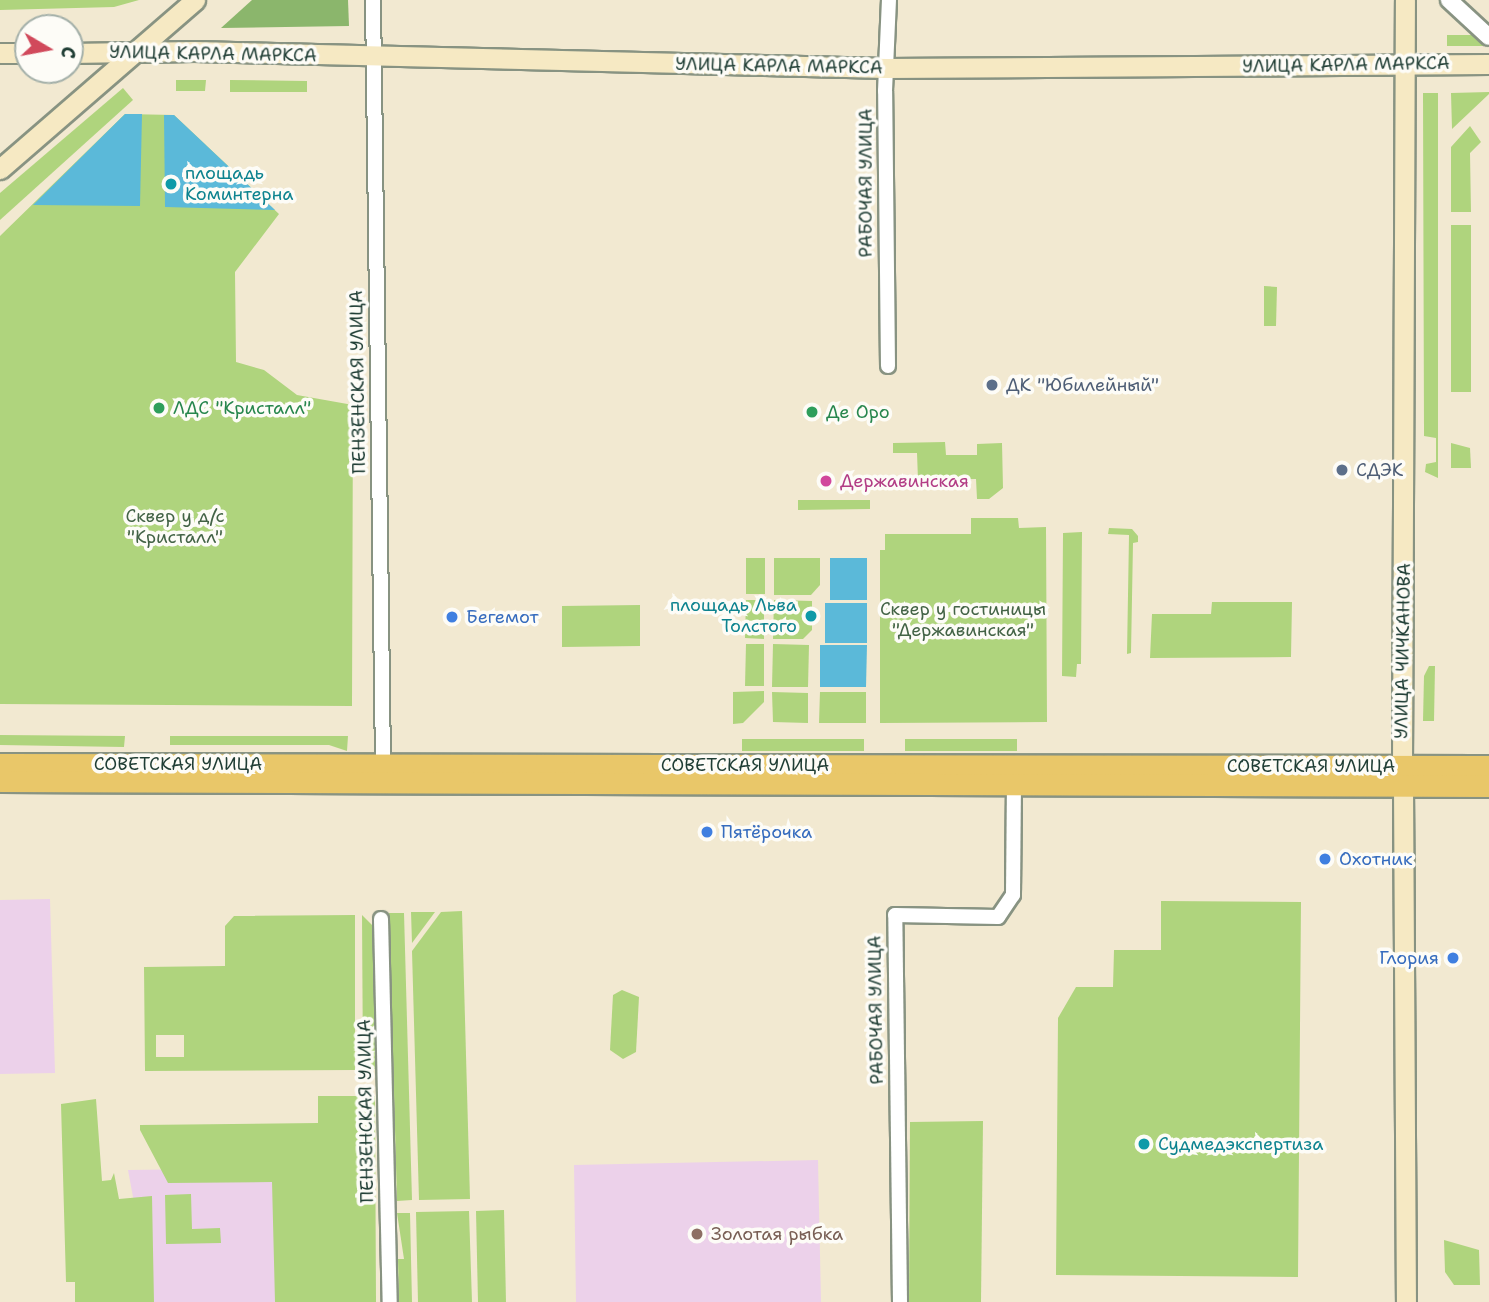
<!DOCTYPE html>
<meta charset="utf-8">
<style>
body{margin:0}
#map{position:relative;width:1489px;height:1302px;overflow:hidden;background:#f2e9d1;font-family:"Shantell Sans",sans-serif}
div>[style]{position:absolute}
.built>*{inset:0;background:#ecd1ea}
.green>*{inset:0;background:#afd47d}
.forest>*{inset:0;background:#8bb66c}
.water>*{inset:0;background:#5bb9d9}
.roads{filter:drop-shadow(2px 0 #889382) drop-shadow(-2px 0 #889382) drop-shadow(0 2px #889382) drop-shadow(0 -2px #889382)}
.minor>*{height:14px;margin:-7px;padding:0 7px;transform-origin:7px;border-radius:7px;background:#fff}
.tertiary>*{height:16px;margin:-8px;padding:0 8px;transform-origin:8px;border-radius:8px;background:#fff}
.secondary>*{height:19px;margin:-9.5px;padding:0 9.5px;transform-origin:9.5px;border-radius:9.5px;background:#f6e9c3}
.primary>*{height:21px;margin:-10.5px;padding:0 10.5px;transform-origin:10.5px;border-radius:10.5px;background:#e9c769}
.dots>*{width:19px;height:19px;translate:-50% -50%;box-sizing:border-box;border:4px solid #fdfcf7;border-radius:50%}
span{translate:-50% -50%;white-space:nowrap;text-align:center;line-height:1.15;-webkit-text-stroke:7px #fdfcf7;paint-order:stroke}
.street-label{font-size:18px;color:#1f3d34}
.culture-label{font-size:18px;color:#0d838f}
.left{translate:0 -50%;text-align:left}
.right{translate:-100% -50%;text-align:right}
.service-label{font-size:18px;color:#4e5e75}
.leisure-label{font-size:18px;color:#27864d}
.hotel-label{font-size:18px;color:#b23c85}
.park-label{font-size:18px;color:#436346}
.shop-label{font-size:18px;color:#366cbe}
.education-label{font-size:18px;color:#785e54}
.north{position:absolute;left:14px;top:14px;width:70px;height:70px;box-sizing:border-box;background:#fdfcf7;border:2px solid #a4b0a9;border-radius:50%;rotate:100deg;font-size:19px;font-weight:700;line-height:28px;text-align:center;color:#1f3d34}
.north::after{content:'';display:block;margin:auto;width:24px;height:32px;background:#d1495b;clip-path:polygon(50% 0,100% 100%,50% 72%,0 100%)}
</style>
<div id="map">
<div class="built">
<i style="clip-path:polygon(50px 899px,55px 1073px,0 1074px,0 900px)"></i>
<i style="clip-path:polygon(818px 1160px,821px 1302px,576px 1302px,574px 1165px)"></i>
<i style="clip-path:polygon(354px 1167px,355px 1302px,132px 1302px,133px 1197px,128px 1170px)"></i>
</div>
<div class="green">
<i style="clip-path:polygon(0 0,139px 0,114px 7px,0 10px)"></i>
<i style="clip-path:polygon(1447px 35px,1484px 35px,1489px 46px,1447px 46px)"></i>
<i style="clip-path:polygon(176px 80px,206px 80px,205px 91px,176px 91px)"></i>
<i style="clip-path:polygon(230px 80px,307px 81px,307px 92px,230px 92px)"></i>
<i style="clip-path:polygon(123px 88px,133px 100px,0 220px,0 193px)"></i>
<i style="clip-path:polygon(1489px 92px,1489px 94px,1452px 129px,1451px 93px)"></i>
<i style="clip-path:polygon(1423px 93px,1438px 93px,1438px 478px,1425px 472px,1426px 464px,1436px 462px,1436px 438px,1424px 436px)"></i>
<i style="clip-path:polygon(125px 114px,174px 115px,279px 214px,235px 272px,236px 362px,264px 370px,297px 395px,353px 405px,352px 706px,0 704px,0 236px)"></i>
<i style="clip-path:polygon(1470px 126px,1481px 142px,1470px 153px,1471px 212px,1451px 212px,1451px 147px)"></i>
<i style="clip-path:polygon(1451px 225px,1471px 225px,1471px 392px,1451px 392px)"></i>
<i style="clip-path:polygon(1264px 286px,1277px 287px,1276px 326px,1264px 326px)"></i>
<i style="clip-path:polygon(945px 442px,946px 455px,977px 455px,977px 444px,1002px 443px,1003px 488px,989px 499px,977px 499px,976px 479px,918px 480px,917px 453px,893px 453px,893px 443px)"></i>
<i style="clip-path:polygon(1451px 443px,1470px 448px,1471px 468px,1451px 468px)"></i>
<i style="clip-path:polygon(798px 500px,870px 500px,870px 509px,798px 510px)"></i>
<i style="clip-path:polygon(971px 518px,1018px 518px,1019px 528px,1046px 527px,1047px 722px,880px 723px,880px 550px,885px 550px,885px 534px,971px 534px)"></i>
<i style="clip-path:polygon(1109px 528px,1132px 529px,1138px 536px,1138px 542px,1133px 543px,1131px 653px,1127px 654px,1129px 535px,1108px 534px)"></i>
<i style="clip-path:polygon(1082px 532px,1081px 664px,1077px 664px,1076px 677px,1062px 676px,1063px 533px)"></i>
<i style="clip-path:polygon(746px 558px,765px 558px,765px 594px,746px 594px)"></i>
<i style="clip-path:polygon(774px 558px,820px 558px,820px 585px,811px 595px,774px 595px)"></i>
<i style="clip-path:polygon(746px 600px,764px 600px,764px 639px,745px 638px)"></i>
<i style="clip-path:polygon(774px 600px,812px 601px,812px 630px,803px 639px,773px 639px)"></i>
<i style="clip-path:polygon(1212px 602px,1292px 602px,1291px 657px,1150px 658px,1152px 614px,1211px 614px)"></i>
<i style="clip-path:polygon(640px 605px,640px 646px,562px 647px,562px 606px)"></i>
<i style="clip-path:polygon(746px 644px,764px 644px,764px 686px,745px 686px)"></i>
<i style="clip-path:polygon(773px 644px,809px 645px,808px 687px,772px 687px)"></i>
<i style="clip-path:polygon(1429px 666px,1435px 666px,1434px 721px,1423px 721px,1424px 676px)"></i>
<i style="clip-path:polygon(764px 691px,764px 702px,743px 723px,733px 724px,733px 692px)"></i>
<i style="clip-path:polygon(772px 692px,808px 693px,808px 723px,773px 722px)"></i>
<i style="clip-path:polygon(820px 692px,866px 692px,866px 723px,819px 723px)"></i>
<i style="clip-path:polygon(0 735px,125px 736px,124px 747px,0 745px)"></i>
<i style="clip-path:polygon(170px 736px,348px 736px,347px 751px,329px 745px,170px 745px)"></i>
<i style="clip-path:polygon(742px 739px,864px 739px,864px 751px,742px 751px)"></i>
<i style="clip-path:polygon(905px 739px,1017px 739px,1017px 751px,905px 751px)"></i>
<i style="clip-path:polygon(1161px 901px,1301px 902px,1298px 1277px,1056px 1275px,1058px 1018px,1076px 987px,1113px 987px,1114px 950px,1161px 950px)"></i>
<i style="clip-path:polygon(462px 911px,470px 1199px,419px 1200px,412px 951px,441px 912px)"></i>
<i style="clip-path:polygon(411px 912px,435px 912px,412px 943px)"></i>
<i style="clip-path:polygon(389px 913px,404px 913px,412px 1200px,397px 1201px)"></i>
<i style="clip-path:polygon(evenodd,355px 915px,355px 1070px,145px 1071px,144px 967px,225px 966px,225px 926px,234px 916px,355px 915px,156px 1035px,184px 1035px,184px 1057px,156px 1057px,156px 1035px)"></i>
<i style="clip-path:polygon(362px 915px,376px 929px,376px 1069px,363px 1070px)"></i>
<i style="clip-path:polygon(622px 990px,639px 997px,636px 1052px,623px 1059px,610px 1050px,613px 995px)"></i>
<i style="clip-path:polygon(318px 1096px,375px 1096px,376px 1302px,275px 1302px,272px 1182px,168px 1183px,140px 1130px,140px 1125px,318px 1123px)"></i>
<i style="clip-path:polygon(96px 1099px,102px 1181px,111px 1180px,114px 1173px,119px 1199px,152px 1196px,154px 1302px,75px 1302px,75px 1282px,66px 1282px,61px 1104px)"></i>
<i style="clip-path:polygon(983px 1121px,981px 1302px,909px 1302px,910px 1122px)"></i>
<i style="clip-path:polygon(191px 1194px,192px 1229px,220px 1228px,221px 1243px,166px 1244px,165px 1195px)"></i>
<i style="clip-path:polygon(504px 1210px,506px 1302px,478px 1302px,476px 1211px)"></i>
<i style="clip-path:polygon(469px 1211px,472px 1302px,418px 1302px,416px 1212px)"></i>
<i style="clip-path:polygon(397px 1213px,410px 1213px,412px 1302px,399px 1302px,398px 1259px,404px 1259px)"></i>
<i style="clip-path:polygon(1444px 1240px,1479px 1250px,1480px 1285px,1454px 1285px,1445px 1272px)"></i>
</div>
<div class="forest">
<i style="clip-path:polygon(252px 0,348px 0,349px 26px,221px 28px)"></i>
</div>
<div class="water">
<i style="clip-path:polygon(125px 114px,142px 114px,140px 206px,33px 205px)"></i>
<i style="clip-path:polygon(164px 115px,174px 115px,275px 210px,165px 207px)"></i>
<i style="clip-path:polygon(830px 558px,867px 558px,867px 600px,830px 600px)"></i>
<i style="clip-path:polygon(825px 603px,867px 603px,867px 643px,825px 643px)"></i>
<i style="clip-path:polygon(820px 645px,867px 645px,866px 687px,820px 687px)"></i>
</div>
<div class="roads">
<div class="minor">
<i style="left:373px;top:0;width:764px;rotate:89.25deg"></i>
<i style="left:888px;top:366px;width:275px;rotate:-90.6deg"></i>
<i style="left:885px;top:91px;width:91px;rotate:-87.5deg"></i>
<i style="left:381px;top:919px;width:383px;rotate:88.7deg"></i>
<i style="left:900px;top:1302px;width:387px;rotate:-90.7deg"></i>
<i style="left:895px;top:915px;width:103px;rotate:1.1deg"></i>
<i style="left:998px;top:917px;width:27px;rotate:-56deg"></i>
<i style="left:1013px;top:895px;width:109px;rotate:-89.5deg"></i>
</div>
<div class="tertiary">
<i style="left:1449px;top:0;width:54px;rotate:42.8deg"></i>
</div>
<div class="secondary">
<i style="left:0;top:53px;width:28px"></i>
<i style="left:70px;top:53px;width:124px;rotate:-0.9deg"></i>
<i style="left:194px;top:51px;width:692px;rotate:1.41deg"></i>
<i style="left:886px;top:68px;width:603px;rotate:-0.38deg"></i>
<i style="left:0;top:169px;width:258px;rotate:-40.9deg"></i>
<i style="left:1402px;top:766px;width:766px;rotate:-89.78deg"></i>
<i style="left:1403px;top:786px;width:516px;rotate:89.67deg"></i>
</div>
<div class="primary">
<i style="left:0;top:764px;width:1489px;rotate:0.08deg"></i>
<i style="left:0;top:781px;width:1489px;rotate:0.19deg"></i>
</div>
</div>
<div class="dots">
<i style="left:171px;top:184px;background:#0f9aa8"></i>
<i style="left:992px;top:385px;background:#5c6f8a"></i>
<i style="left:159px;top:408px;background:#2e9e5b"></i>
<i style="left:812px;top:412px;background:#2e9e5b"></i>
<i style="left:1342px;top:470px;background:#5c6f8a"></i>
<i style="left:826px;top:481px;background:#d1479c"></i>
<i style="left:811px;top:616px;background:#0f9aa8"></i>
<i style="left:452px;top:617px;background:#3f7fe0"></i>
<i style="left:707px;top:832px;background:#3f7fe0"></i>
<i style="left:1325px;top:859px;background:#3f7fe0"></i>
<i style="left:1453px;top:958px;background:#3f7fe0"></i>
<i style="left:1144px;top:1144px;background:#0f9aa8"></i>
<i style="left:697px;top:1234px;background:#8d6e63"></i>
</div>
<div class="street-label">
<span style="left:213px;top:54px;rotate:1deg">УЛИЦА КАРЛА МАРКСА</span>
<span style="left:1346px;top:65px;rotate:-1deg">УЛИЦА КАРЛА МАРКСА</span>
<span style="left:779px;top:66px;rotate:1deg">УЛИЦА КАРЛА МАРКСА</span>
<span style="left:866px;top:183px;rotate:-90deg">РАБОЧАЯ УЛИЦА</span>
<span style="left:358px;top:382px;rotate:-91deg">ПЕНЗЕНСКАЯ УЛИЦА</span>
<span style="left:1403px;top:651px;rotate:-89deg">УЛИЦА ЧИЧКАНОВА</span>
<span style="left:178px;top:764px">СОВЕТСКАЯ УЛИЦА</span>
<span style="left:745px;top:765px">СОВЕТСКАЯ УЛИЦА</span>
<span style="left:1311px;top:766px">СОВЕТСКАЯ УЛИЦА</span>
<span style="left:876px;top:1010px;rotate:-91deg">РАБОЧАЯ УЛИЦА</span>
<span style="left:366px;top:1111px;rotate:-91deg">ПЕНЗЕНСКАЯ УЛИЦА</span>
</div>
<div class="culture-label">
<span class="left" style="left:185px;top:184px">площадь<br>Коминтерна</span>
<span class="right" style="left:797px;top:616px">площадь Льва<br>Толстого</span>
<span class="left" style="left:1158px;top:1144px">Судмедэкспертиза</span>
</div>
<div class="service-label">
<span class="left" style="left:1006px;top:385px">ДК "Юбилейный"</span>
<span class="left" style="left:1356px;top:470px">СДЭК</span>
</div>
<div class="leisure-label">
<span class="left" style="left:173px;top:408px">ЛДС "Кристалл"</span>
<span class="left" style="left:826px;top:412px">Де Оро</span>
</div>
<div class="hotel-label">
<span class="left" style="left:840px;top:481px">Державинская</span>
</div>
<div class="park-label">
<span style="left:175px;top:527px">Сквер у д/с<br>"Кристалл"</span>
<span style="left:963px;top:620px">Сквер у гостиницы<br>"Державинская"</span>
</div>
<div class="shop-label">
<span class="left" style="left:466px;top:617px">Бегемот</span>
<span class="left" style="left:721px;top:832px">Пятёрочка</span>
<span class="left" style="left:1339px;top:859px">Охотник</span>
<span class="right" style="left:1439px;top:958px">Глория</span>
</div>
<div class="education-label">
<span class="left" style="left:711px;top:1234px">Золотая рыбка</span>
</div>
<div class="north">С</div>
</div>
